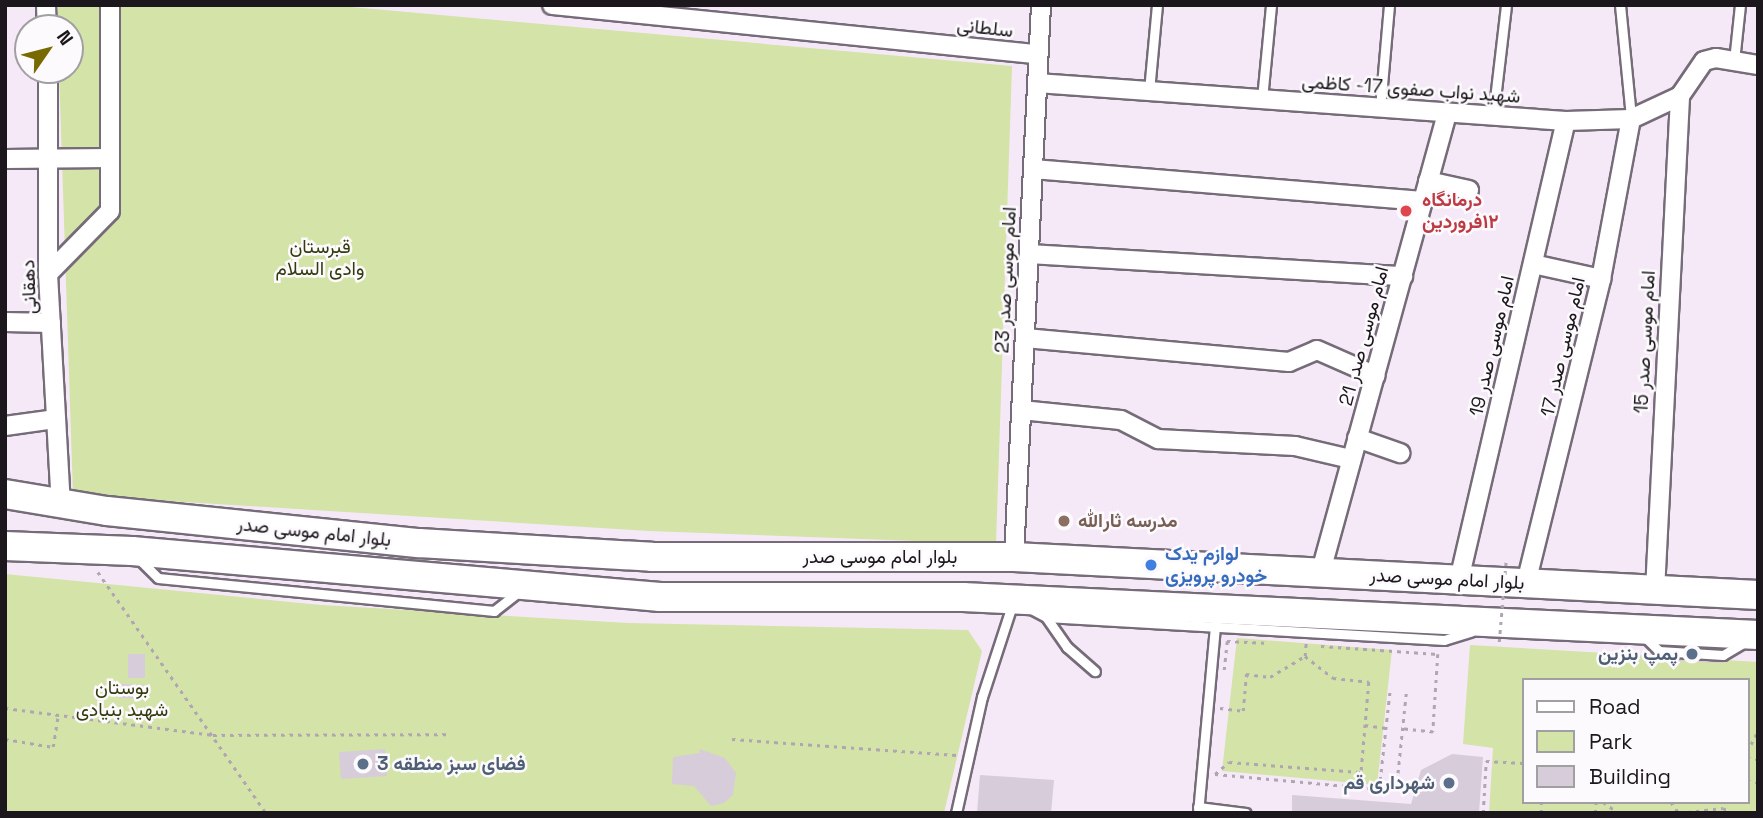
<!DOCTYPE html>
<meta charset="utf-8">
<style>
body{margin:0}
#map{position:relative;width:1763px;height:818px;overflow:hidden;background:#f5e9f8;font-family:"Space Grotesk",Vazirmatn,sans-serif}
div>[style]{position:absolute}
.green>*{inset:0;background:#d4e3a8}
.building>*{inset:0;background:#d7ccda}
.path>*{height:2.5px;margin-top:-1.25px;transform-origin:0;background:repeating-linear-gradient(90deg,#afa6b2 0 3.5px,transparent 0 8.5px)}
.roads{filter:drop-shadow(2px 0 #766c79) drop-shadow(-2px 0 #766c79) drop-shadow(0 2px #766c79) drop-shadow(0 -2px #766c79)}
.lane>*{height:9px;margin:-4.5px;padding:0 4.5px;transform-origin:4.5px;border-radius:4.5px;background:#fff}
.street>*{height:18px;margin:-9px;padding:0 9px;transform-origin:9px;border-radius:9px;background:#fff}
.primary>*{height:28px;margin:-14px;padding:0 14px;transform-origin:14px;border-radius:14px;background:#fff}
.path-bridge>*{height:2.5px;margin-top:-1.25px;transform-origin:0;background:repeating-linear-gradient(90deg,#afa6b2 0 3.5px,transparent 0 8.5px)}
.dots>*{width:19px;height:19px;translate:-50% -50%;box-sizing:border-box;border:4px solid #fcfafd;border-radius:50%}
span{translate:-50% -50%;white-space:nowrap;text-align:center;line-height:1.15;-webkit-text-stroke:5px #fcfafd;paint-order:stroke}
.street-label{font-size:19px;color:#1b171c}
.health-label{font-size:19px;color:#be3a42;font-weight:700}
.left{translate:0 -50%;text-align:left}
.park-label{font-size:19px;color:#333b0d}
.education-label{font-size:19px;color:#785e54;font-weight:700}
.shop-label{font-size:19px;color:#366cbe;font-weight:700}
.service-label{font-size:19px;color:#4e5e75;font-weight:700}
.right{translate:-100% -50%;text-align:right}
.frame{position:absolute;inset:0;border:7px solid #1b171c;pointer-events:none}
.legend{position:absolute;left:1522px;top:678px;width:228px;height:126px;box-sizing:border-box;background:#fcfafd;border:2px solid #a29fa3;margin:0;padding:9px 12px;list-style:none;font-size:21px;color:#1b171c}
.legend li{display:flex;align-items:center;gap:14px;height:35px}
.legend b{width:35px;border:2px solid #a29fa3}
.north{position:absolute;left:14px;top:14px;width:70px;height:70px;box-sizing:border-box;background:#fcfafd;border:2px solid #a29fa3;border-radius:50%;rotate:55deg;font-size:19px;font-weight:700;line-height:28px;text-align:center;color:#1b171c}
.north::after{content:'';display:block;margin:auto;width:24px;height:32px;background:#786a01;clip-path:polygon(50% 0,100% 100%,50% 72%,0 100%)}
</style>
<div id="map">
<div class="green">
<i style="clip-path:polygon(57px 5px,329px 5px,1012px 66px,996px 544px,649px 531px,73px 495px,59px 70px,70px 70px,70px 28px,58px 28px)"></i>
<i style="clip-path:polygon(5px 574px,321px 605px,628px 623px,968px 630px,982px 651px,944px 813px,5px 813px)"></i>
<i style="clip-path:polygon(1237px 638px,1392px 650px,1377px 785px,1222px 771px)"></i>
<i style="clip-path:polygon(evenodd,1470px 645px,1758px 662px,1758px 813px,1489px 813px,1493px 748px,1463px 744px,1470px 645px,1523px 680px,1747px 680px,1747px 802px,1523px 802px,1523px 680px)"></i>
</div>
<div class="building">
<i style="clip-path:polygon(1660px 643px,1725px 647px,1724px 663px,1659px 660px)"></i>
<i style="clip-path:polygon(128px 654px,145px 654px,145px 678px,128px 678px)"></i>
<i style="clip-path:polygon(119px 684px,144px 685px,144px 699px,119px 698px)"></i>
<i style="clip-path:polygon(385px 749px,387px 776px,341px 779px,339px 752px)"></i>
<i style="clip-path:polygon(699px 749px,725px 758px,736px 773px,733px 795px,724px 803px,711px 806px,694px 786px,672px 784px,673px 757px,700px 753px)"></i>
<i style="clip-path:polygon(1452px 754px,1483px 757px,1479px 813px,1292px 813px,1292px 795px,1411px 804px,1421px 770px)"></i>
<i style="clip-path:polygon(980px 775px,1054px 780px,1051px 813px,977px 813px)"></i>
</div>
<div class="path">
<i style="left:98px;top:572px;width:294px;rotate:55.1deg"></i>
<i style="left:1321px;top:646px;width:117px;rotate:3.9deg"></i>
<i style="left:1438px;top:654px;width:78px;rotate:93.7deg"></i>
<i style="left:1433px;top:732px;width:31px;rotate:-174deg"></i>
<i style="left:1305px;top:656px;width:36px;rotate:38deg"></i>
<i style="left:1333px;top:678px;width:36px;rotate:6deg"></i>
<i style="left:1369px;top:682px;width:106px;rotate:94.9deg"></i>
<i style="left:1305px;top:656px;width:14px;rotate:-86deg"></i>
<i style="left:1224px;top:670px;width:29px;rotate:-84deg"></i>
<i style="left:1227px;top:641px;width:42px;rotate:2.7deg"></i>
<i style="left:5px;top:708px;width:210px;rotate:7.4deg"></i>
<i style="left:213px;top:735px;width:234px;rotate:-0.2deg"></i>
<i style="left:1220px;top:708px;width:23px;rotate:7deg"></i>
<i style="left:1243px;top:711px;width:37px;rotate:-85deg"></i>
<i style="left:1246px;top:674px;width:24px;rotate:7deg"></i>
<i style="left:1270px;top:677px;width:41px;rotate:-31deg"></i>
<i style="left:1365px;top:725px;width:21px;rotate:8deg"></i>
<i style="left:5px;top:739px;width:49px;rotate:9.5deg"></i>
<i style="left:53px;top:747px;width:31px;rotate:-81deg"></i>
<i style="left:732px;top:739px;width:225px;rotate:4.1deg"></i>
<i style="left:1747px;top:752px;width:25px;rotate:-63deg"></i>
<i style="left:1747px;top:758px;width:11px;rotate:5deg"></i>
<i style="left:1215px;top:774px;width:165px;rotate:5.2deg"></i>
<i style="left:1379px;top:789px;width:100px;rotate:-83.7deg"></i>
<i style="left:1215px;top:774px;width:18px;rotate:-41deg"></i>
<i style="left:1229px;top:762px;width:131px;rotate:4.4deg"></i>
<i style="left:1747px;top:781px;width:11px;rotate:5deg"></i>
<i style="left:1396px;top:790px;width:98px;rotate:-84.1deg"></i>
<i style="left:1603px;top:802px;width:19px;rotate:35deg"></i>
<i style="left:1671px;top:802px;width:14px;rotate:54deg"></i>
<i style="left:1483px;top:813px;width:52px;rotate:-86.7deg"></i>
<i style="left:1486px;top:761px;width:37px;rotate:3deg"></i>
<i style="left:1541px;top:813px;width:11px;rotate:-90deg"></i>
<i style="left:1595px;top:813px;width:11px;rotate:-85deg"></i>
<i style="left:1679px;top:813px;width:44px;rotate:-6.5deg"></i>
<i style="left:1723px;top:808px;width:10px;rotate:29deg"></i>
</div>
<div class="roads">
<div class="lane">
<i style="left:1620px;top:5px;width:114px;rotate:84.4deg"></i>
<i style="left:1734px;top:61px;width:56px;rotate:-83.9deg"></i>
<i style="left:1149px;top:91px;width:86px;rotate:-84.7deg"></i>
<i style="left:1262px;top:99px;width:94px;rotate:-84.5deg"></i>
<i style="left:1380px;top:108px;width:103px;rotate:-85deg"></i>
<i style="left:1493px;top:116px;width:112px;rotate:-83.3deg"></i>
<i style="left:140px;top:560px;width:25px;rotate:45deg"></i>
<i style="left:158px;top:578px;width:338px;rotate:5.6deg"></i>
<i style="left:494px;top:611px;width:33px;rotate:-38deg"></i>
<i style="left:1033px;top:610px;width:15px;rotate:28deg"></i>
<i style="left:1046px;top:617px;width:399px;rotate:3.3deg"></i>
<i style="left:1444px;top:640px;width:28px;rotate:-17deg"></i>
<i style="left:1046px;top:617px;width:37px;rotate:55deg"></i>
<i style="left:1067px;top:647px;width:37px;rotate:41deg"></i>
<i style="left:1645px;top:637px;width:20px;rotate:45deg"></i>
<i style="left:1659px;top:651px;width:64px;rotate:3.6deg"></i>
<i style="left:1723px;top:655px;width:26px;rotate:-31deg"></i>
<i style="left:1198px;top:807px;width:48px;rotate:7.1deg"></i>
<i style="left:956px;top:813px;width:119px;rotate:-77.4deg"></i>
<i style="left:982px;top:697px;width:100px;rotate:-71.9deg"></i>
<i style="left:1198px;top:813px;width:188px;rotate:-84.8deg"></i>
</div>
<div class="street">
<i style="left:46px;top:5px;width:23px;rotate:88deg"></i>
<i style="left:552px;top:5px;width:488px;rotate:5.8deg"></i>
<i style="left:48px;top:70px;width:204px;rotate:90deg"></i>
<i style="left:48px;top:274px;width:229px;rotate:86.8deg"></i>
<i style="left:1037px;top:83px;width:530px;rotate:4.11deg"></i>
<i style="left:1566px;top:121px;width:65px;rotate:-1.8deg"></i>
<i style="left:1631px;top:119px;width:54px;rotate:-25.1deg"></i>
<i style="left:1680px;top:96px;width:42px;rotate:-55.6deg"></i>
<i style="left:1704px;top:61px;width:12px;rotate:-14deg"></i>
<i style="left:1716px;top:58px;width:43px;rotate:9.5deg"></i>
<i style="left:5px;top:159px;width:105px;rotate:-0.5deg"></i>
<i style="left:1033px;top:169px;width:391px;rotate:4.7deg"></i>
<i style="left:1428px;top:181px;width:42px;rotate:12.4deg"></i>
<i style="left:1029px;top:254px;width:375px;rotate:3.4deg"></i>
<i style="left:1533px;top:264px;width:70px;rotate:12.4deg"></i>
<i style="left:48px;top:274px;width:88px;rotate:-45.5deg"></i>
<i style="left:110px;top:211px;width:206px;rotate:-90deg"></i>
<i style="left:5px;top:322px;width:46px;rotate:1.2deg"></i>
<i style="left:1025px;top:338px;width:265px;rotate:5.2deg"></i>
<i style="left:1289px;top:362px;width:30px;rotate:-23deg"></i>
<i style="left:1317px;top:350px;width:64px;rotate:23.8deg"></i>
<i style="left:1021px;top:410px;width:100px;rotate:5.7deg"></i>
<i style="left:1121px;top:420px;width:42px;rotate:27.2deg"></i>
<i style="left:1158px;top:439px;width:137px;rotate:2.9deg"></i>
<i style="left:1295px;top:446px;width:57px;rotate:13.1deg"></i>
<i style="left:5px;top:426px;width:50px;rotate:-8deg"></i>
<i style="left:1357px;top:438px;width:46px;rotate:19.2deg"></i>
<i style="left:1014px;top:557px;width:553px;rotate:-87.2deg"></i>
<i style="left:1321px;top:571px;width:475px;rotate:-74.6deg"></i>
<i style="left:1459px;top:580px;width:471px;rotate:-76.9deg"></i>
<i style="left:1526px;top:583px;width:313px;rotate:-76.1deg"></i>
<i style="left:1601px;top:279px;width:163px;rotate:-79.4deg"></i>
<i style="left:1655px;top:591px;width:496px;rotate:-87.1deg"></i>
</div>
<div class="primary">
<i style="left:5px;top:494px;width:103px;rotate:9.5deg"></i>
<i style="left:107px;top:511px;width:314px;rotate:5.9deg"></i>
<i style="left:419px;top:543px;width:233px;rotate:3.4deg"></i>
<i style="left:652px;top:557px;width:362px"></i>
<i style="left:1014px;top:557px;width:745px;rotate:2.92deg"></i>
<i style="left:5px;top:546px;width:127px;rotate:2.3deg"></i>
<i style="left:132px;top:551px;width:530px;rotate:4.98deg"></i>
<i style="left:660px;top:597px;width:303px"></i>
<i style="left:963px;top:597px;width:796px;rotate:2.74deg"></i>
</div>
</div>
<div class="path-bridge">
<i style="left:1499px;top:642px;width:82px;rotate:-85.1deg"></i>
</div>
<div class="dots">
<i style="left:1406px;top:211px;background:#e0444e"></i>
<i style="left:1064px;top:521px;background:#8d6e63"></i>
<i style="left:1151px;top:565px;background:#3f7fe0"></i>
<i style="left:1692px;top:654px;background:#5c6f8a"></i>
<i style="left:363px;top:764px;background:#5c6f8a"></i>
<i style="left:1449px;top:783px;background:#5c6f8a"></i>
</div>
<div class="street-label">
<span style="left:985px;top:28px;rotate:6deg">سلطانی</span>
<span style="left:1411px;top:89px;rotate:4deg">شهید نواب صفوی 17- کاظمی</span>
<span style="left:1006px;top:280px;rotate:-87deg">امام موسی صدر 23</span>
<span style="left:29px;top:287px;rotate:-92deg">دهقانی</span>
<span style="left:1364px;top:336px;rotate:-75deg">امام موسی صدر 21</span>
<span style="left:1645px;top:342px;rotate:-87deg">امام موسی صدر 15</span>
<span style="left:1492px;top:346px;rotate:-77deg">امام موسی صدر 19</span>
<span style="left:1563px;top:347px;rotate:-77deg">امام موسی صدر 17</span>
<span style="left:314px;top:532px;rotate:6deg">بلوار امام موسی صدر</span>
<span style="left:880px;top:557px">بلوار امام موسی صدر</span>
<span style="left:1447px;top:579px;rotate:3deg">بلوار امام موسی صدر</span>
</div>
<div class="health-label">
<span class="left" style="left:1422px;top:211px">درمانگاه<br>١٢فروردین</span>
</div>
<div class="park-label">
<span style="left:320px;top:258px">قبرستان<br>وادی السلام</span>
<span style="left:122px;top:699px">بوستان<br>شهید بنیادی</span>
</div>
<div class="education-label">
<span class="left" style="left:1078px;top:521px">مدرسه ثارالله</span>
</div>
<div class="shop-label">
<span class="left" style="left:1165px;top:565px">لوازم یدک<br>خودرو پرویزی</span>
</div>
<div class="service-label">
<span class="right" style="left:1678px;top:654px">پمپ بنزین</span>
<span class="left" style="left:377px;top:764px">فضای سبز منطقه 3</span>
<span class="right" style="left:1435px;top:783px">شهرداری قم</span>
</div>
<div class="frame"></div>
<ul class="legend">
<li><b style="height:9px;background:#fff"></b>Road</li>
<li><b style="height:19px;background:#d4e3a8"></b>Park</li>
<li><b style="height:19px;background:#d7ccda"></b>Building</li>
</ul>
<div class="north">N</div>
</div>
